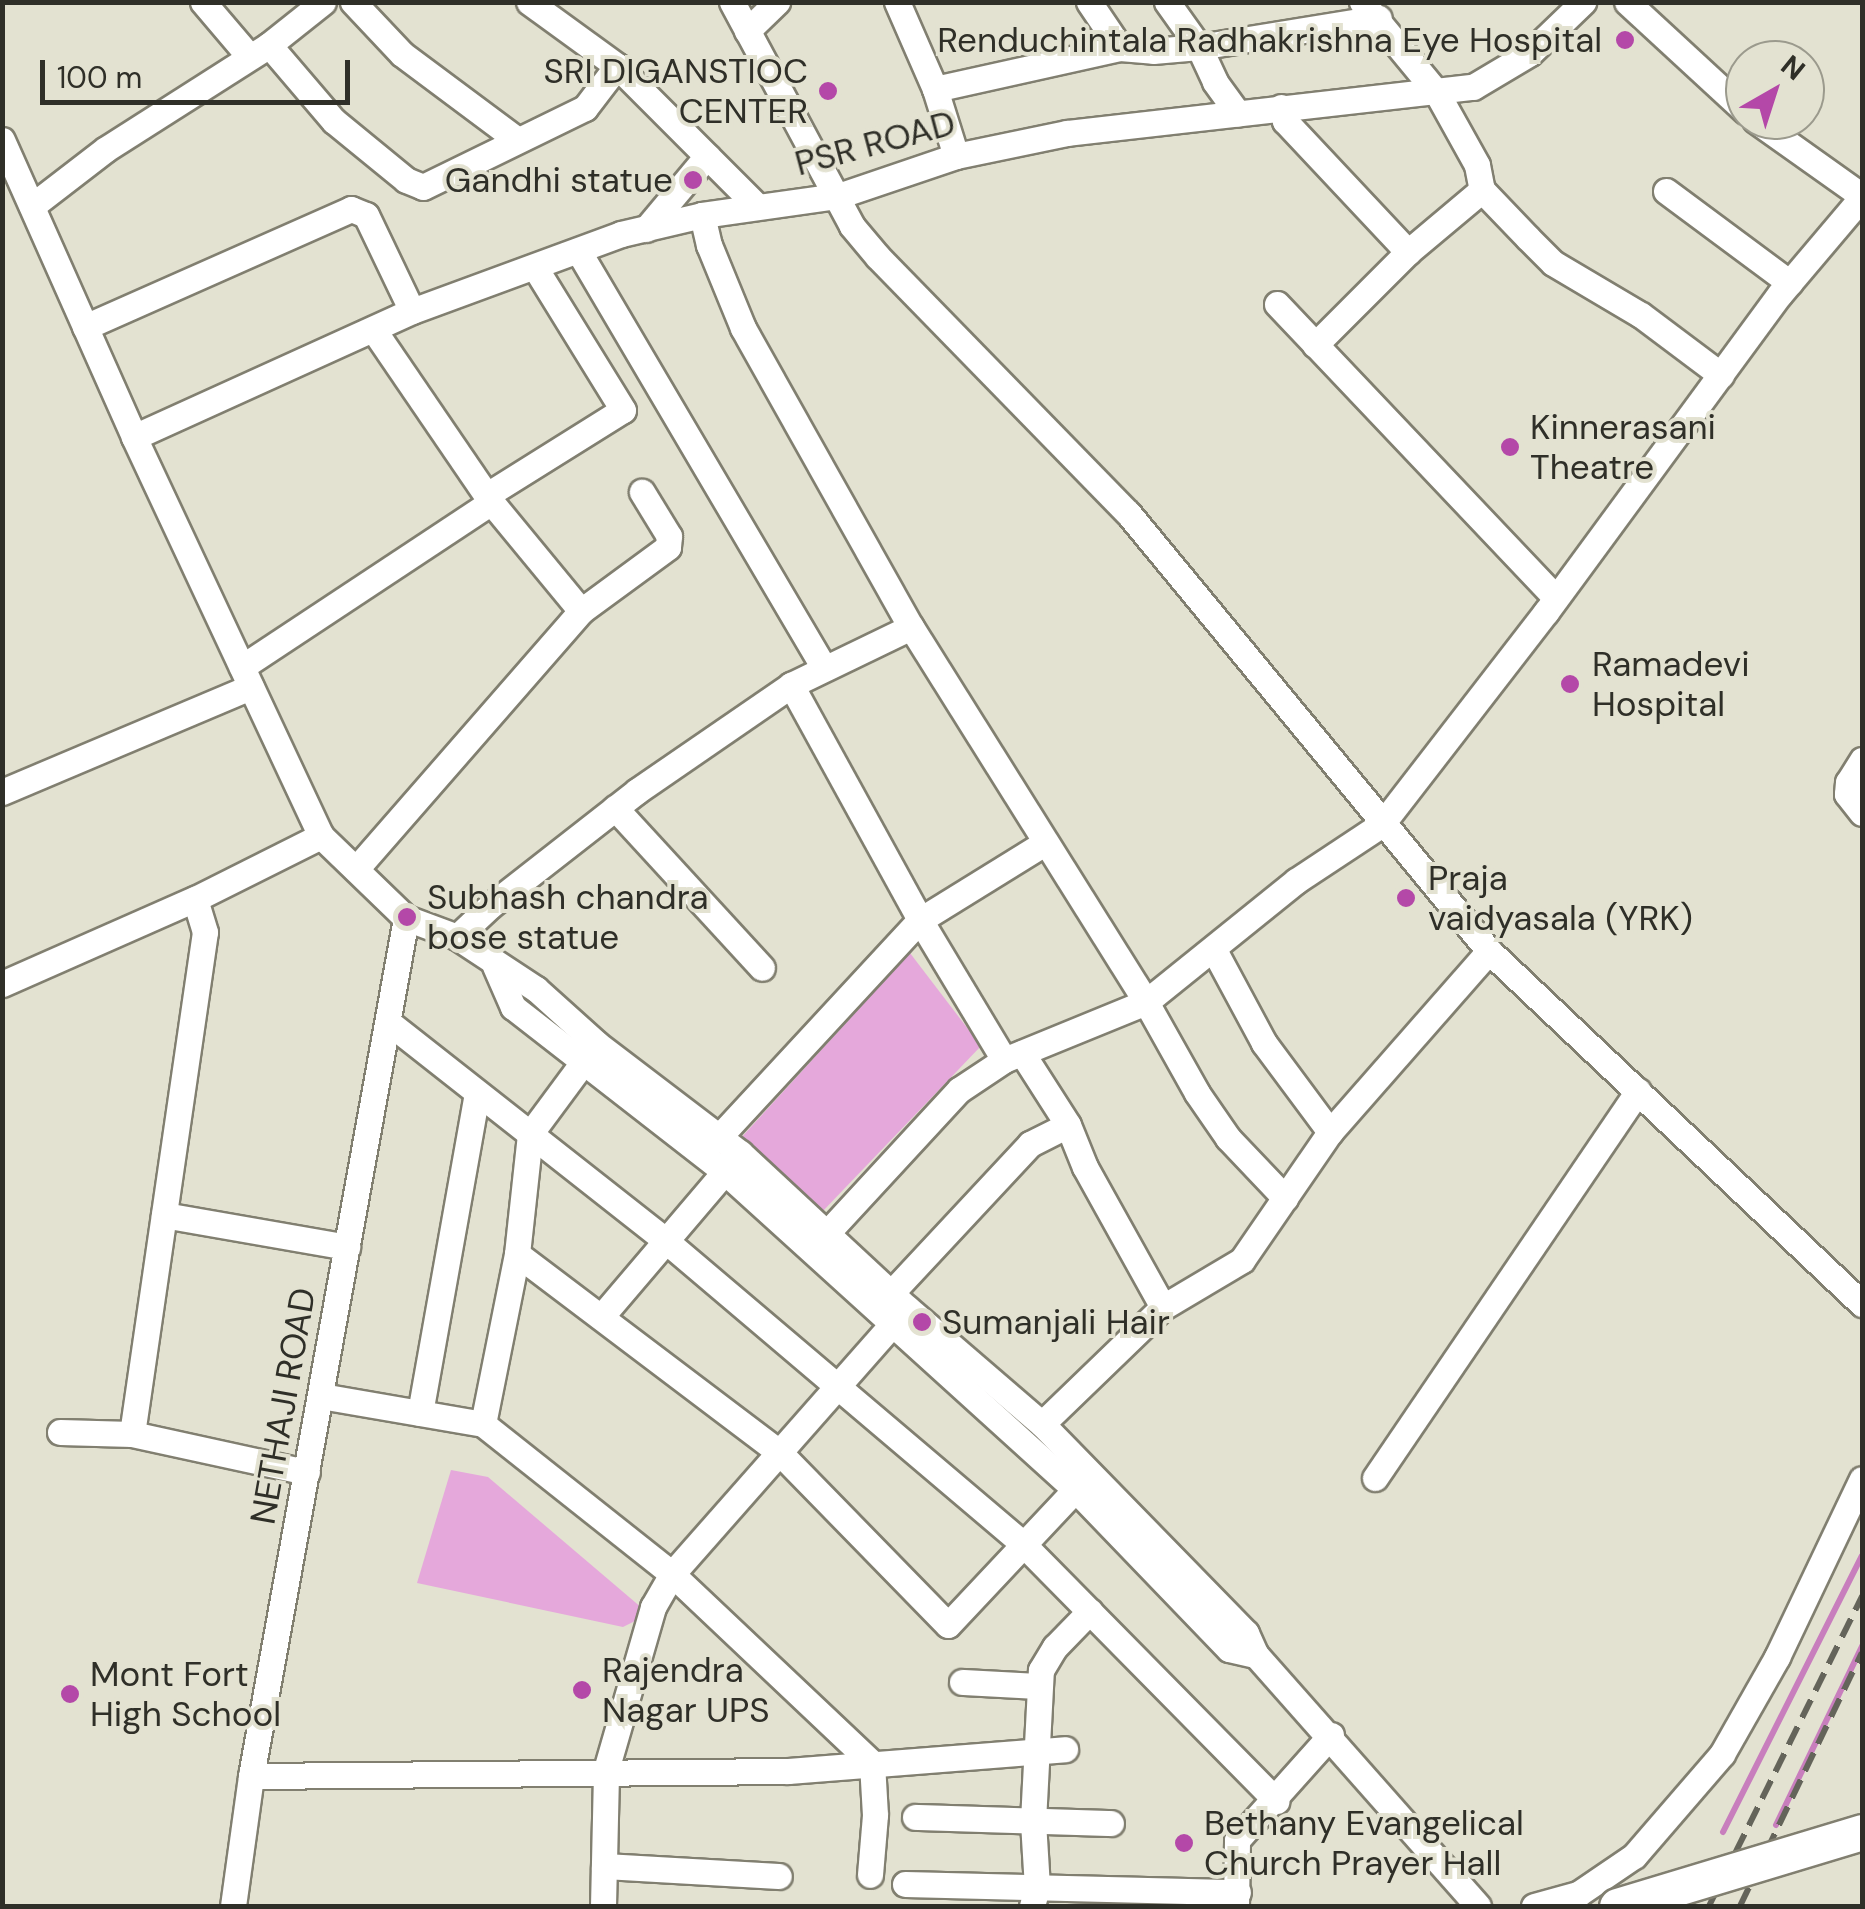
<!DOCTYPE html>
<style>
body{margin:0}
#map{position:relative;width:1865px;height:1909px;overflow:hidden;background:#e3e2d1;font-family:"DM Sans",sans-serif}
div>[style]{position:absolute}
.green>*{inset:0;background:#e5a8db}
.stream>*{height:6px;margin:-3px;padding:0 3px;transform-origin:3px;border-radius:3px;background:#c87ebd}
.roads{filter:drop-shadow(2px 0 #817f70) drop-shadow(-2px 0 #817f70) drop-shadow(0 2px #817f70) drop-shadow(0 -2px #817f70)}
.minor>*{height:25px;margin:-12.5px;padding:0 12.5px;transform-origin:12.5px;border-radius:12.5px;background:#fff}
.rail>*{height:6px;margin-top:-3px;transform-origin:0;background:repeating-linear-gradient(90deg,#64645a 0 20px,transparent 0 30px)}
.bridges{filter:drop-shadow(2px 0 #817f70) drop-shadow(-2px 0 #817f70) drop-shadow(0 2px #817f70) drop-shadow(0 -2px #817f70)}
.secondary-bridge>*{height:35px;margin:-17.5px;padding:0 17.5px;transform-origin:17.5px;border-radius:17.5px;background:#fff}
.dots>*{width:28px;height:28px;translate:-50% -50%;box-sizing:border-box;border:5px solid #e3e2d1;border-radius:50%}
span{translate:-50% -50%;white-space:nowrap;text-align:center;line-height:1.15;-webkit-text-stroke:8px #e3e2d1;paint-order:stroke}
.poi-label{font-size:35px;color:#2f2f28}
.right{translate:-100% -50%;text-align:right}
.left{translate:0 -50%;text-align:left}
.street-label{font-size:35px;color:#2f2f28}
.frame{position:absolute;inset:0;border:5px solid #2f2f28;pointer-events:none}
.north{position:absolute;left:1725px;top:40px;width:100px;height:100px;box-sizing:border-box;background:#e3e2d1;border:2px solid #9b9a8d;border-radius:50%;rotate:39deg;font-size:28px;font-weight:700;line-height:40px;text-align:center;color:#2f2f28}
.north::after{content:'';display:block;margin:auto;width:35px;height:45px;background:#b448a8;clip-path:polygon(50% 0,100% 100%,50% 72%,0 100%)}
.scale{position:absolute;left:40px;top:60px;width:310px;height:45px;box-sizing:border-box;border:5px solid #2f2f28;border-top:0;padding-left:12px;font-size:30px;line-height:35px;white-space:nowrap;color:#2f2f28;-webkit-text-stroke:8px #e3e2d1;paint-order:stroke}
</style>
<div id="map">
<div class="green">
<i style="clip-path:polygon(910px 953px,981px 1046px,822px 1212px,739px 1140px)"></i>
<i style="clip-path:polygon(451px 1470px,488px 1477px,649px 1614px,623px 1627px,417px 1583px)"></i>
</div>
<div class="stream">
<i style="left:1776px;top:1825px;width:199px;rotate:-64.3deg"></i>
<i style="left:1723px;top:1832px;width:309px;rotate:-63.3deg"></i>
</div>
<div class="roads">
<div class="minor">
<i style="left:203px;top:2px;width:71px;rotate:49.6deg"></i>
<i style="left:353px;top:2px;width:71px;rotate:46.7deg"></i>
<i style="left:402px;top:54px;width:142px;rotate:36.7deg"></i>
<i style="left:529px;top:2px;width:109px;rotate:36deg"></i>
<i style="left:617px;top:66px;width:197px;rotate:45deg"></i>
<i style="left:732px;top:2px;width:254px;rotate:61.8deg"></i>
<i style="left:852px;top:226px;width:40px;rotate:50deg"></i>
<i style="left:878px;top:257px;width:358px;rotate:45.7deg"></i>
<i style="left:1128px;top:513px;width:568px;rotate:50.5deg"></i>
<i style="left:1489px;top:951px;width:514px;rotate:43.42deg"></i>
<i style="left:897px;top:2px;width:95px;rotate:66.4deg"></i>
<i style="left:935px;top:89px;width:70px;rotate:72.6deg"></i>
<i style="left:1089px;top:2px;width:55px;rotate:56deg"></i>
<i style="left:1167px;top:2px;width:55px;rotate:54.6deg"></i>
<i style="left:1199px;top:47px;width:38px;rotate:65deg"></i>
<i style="left:1215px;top:82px;width:39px;rotate:54deg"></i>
<i style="left:1362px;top:2px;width:118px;rotate:50.5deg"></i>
<i style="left:1437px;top:93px;width:82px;rotate:60.9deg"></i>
<i style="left:1477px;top:165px;width:25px;rotate:79deg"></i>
<i style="left:1482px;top:190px;width:66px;rotate:46.2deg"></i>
<i style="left:1528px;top:238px;width:35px;rotate:45deg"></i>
<i style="left:1553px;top:263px;width:102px;rotate:30.6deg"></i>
<i style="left:1641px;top:315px;width:100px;rotate:36.9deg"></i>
<i style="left:1627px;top:2px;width:161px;rotate:42.7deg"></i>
<i style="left:747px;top:31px;width:42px;rotate:-44deg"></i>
<i style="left:269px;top:45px;width:100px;rotate:49.5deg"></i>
<i style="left:334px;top:121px;width:93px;rotate:39.3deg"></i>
<i style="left:406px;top:180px;width:18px;rotate:22deg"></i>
<i style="left:423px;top:187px;width:180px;rotate:-26deg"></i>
<i style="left:585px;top:108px;width:53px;rotate:-52.7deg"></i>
<i style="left:935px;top:89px;width:189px;rotate:-12.5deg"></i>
<i style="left:1120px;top:48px;width:33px;rotate:5deg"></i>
<i style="left:1153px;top:51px;width:46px;rotate:-5deg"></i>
<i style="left:1199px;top:47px;width:182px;rotate:-9.2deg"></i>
<i style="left:1281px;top:107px;width:15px;rotate:74deg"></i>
<i style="left:1285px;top:121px;width:180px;rotate:46.8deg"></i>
<i style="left:1755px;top:120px;width:131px;rotate:35.4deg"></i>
<i style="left:2px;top:140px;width:325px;rotate:66deg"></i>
<i style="left:134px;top:437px;width:441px;rotate:64.9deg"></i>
<i style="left:321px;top:836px;width:118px;rotate:44deg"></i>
<i style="left:406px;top:918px;width:54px;rotate:20.4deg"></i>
<i style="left:457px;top:937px;width:95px;rotate:33.4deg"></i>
<i style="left:536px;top:989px;width:82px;rotate:42deg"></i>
<i style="left:597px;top:1044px;width:180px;rotate:37.3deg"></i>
<i style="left:740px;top:1153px;width:228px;rotate:42.9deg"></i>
<i style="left:907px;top:1308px;width:178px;rotate:40.7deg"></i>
<i style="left:1042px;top:1424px;width:292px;rotate:45.7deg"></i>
<i style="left:1246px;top:1633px;width:24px;rotate:66deg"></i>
<i style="left:1256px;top:1655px;width:335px;rotate:48.5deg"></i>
<i style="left:1666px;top:191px;width:154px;rotate:36.6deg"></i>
<i style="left:32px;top:206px;width:93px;rotate:-37.6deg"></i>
<i style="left:106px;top:149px;width:193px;rotate:-32.5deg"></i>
<i style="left:269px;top:45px;width:69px;rotate:-38.5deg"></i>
<i style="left:702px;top:215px;width:31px;rotate:77deg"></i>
<i style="left:709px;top:245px;width:90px;rotate:67.7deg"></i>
<i style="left:743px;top:328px;width:343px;rotate:60.7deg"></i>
<i style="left:911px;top:627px;width:443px;rotate:57.9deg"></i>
<i style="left:1146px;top:1002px;width:104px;rotate:60.7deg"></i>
<i style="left:1197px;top:1093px;width:55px;rotate:55.4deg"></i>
<i style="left:1228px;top:1138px;width:83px;rotate:46.5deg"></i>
<i style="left:646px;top:229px;width:95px;rotate:-50.1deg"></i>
<i style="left:579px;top:252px;width:481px;rotate:59.5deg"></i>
<i style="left:1277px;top:304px;width:405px;rotate:46.5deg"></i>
<i style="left:85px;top:327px;width:291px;rotate:-23.9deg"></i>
<i style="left:351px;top:209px;width:16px;rotate:22deg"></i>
<i style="left:366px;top:215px;width:106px;rotate:64.4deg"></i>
<i style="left:1315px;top:345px;width:132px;rotate:-45deg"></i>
<i style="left:1408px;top:252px;width:97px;rotate:-40deg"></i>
<i style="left:134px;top:437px;width:305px;rotate:-24.4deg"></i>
<i style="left:412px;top:311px;width:223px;rotate:-20.2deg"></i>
<i style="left:621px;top:234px;width:83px;rotate:-13.2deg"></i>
<i style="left:702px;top:215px;width:137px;rotate:-8deg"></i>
<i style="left:838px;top:196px;width:125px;rotate:-18.7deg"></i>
<i style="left:956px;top:156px;width:113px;rotate:-11.7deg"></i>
<i style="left:1067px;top:133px;width:409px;rotate:-6.5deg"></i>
<i style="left:1473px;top:87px;width:66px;rotate:-30.8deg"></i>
<i style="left:1530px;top:53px;width:74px;rotate:-43.9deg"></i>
<i style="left:487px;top:495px;width:160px;rotate:-32deg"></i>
<i style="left:623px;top:410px;width:166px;rotate:-121.7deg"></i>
<i style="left:581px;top:611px;width:108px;rotate:-36.3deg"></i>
<i style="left:668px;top:547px;width:11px;rotate:-85deg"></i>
<i style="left:669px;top:536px;width:52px;rotate:-121.5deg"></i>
<i style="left:242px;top:667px;width:299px;rotate:-33.5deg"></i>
<i style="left:791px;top:685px;width:268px;rotate:61.2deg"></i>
<i style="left:920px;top:920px;width:163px;rotate:59deg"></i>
<i style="left:1862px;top:760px;width:26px;rotate:122deg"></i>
<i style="left:1848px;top:782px;width:12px;rotate:95deg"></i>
<i style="left:1847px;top:794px;width:24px;rotate:52deg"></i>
<i style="left:2px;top:792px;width:270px;rotate:-22.9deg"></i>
<i style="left:615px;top:808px;width:217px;rotate:47.4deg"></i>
<i style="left:356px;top:869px;width:342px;rotate:-48.9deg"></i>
<i style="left:581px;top:611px;width:141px;rotate:-129.5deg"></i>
<i style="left:491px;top:502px;width:209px;rotate:-124.3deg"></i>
<i style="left:457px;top:937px;width:45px;rotate:-43.2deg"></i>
<i style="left:490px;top:906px;width:187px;rotate:-38deg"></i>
<i style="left:637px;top:791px;width:187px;rotate:-34.5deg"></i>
<i style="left:791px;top:685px;width:133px;rotate:-25.8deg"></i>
<i style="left:1214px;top:950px;width:106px;rotate:61.7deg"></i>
<i style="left:1264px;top:1043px;width:111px;rotate:53.4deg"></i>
<i style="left:495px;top:966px;width:45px;rotate:66.3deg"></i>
<i style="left:513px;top:1007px;width:269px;rotate:37.9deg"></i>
<i style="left:725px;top:1172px;width:472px;rotate:42.2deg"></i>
<i style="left:1075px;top:1489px;width:222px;rotate:46.1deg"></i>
<i style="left:1229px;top:1649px;width:28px;rotate:13deg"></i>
<i style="left:2px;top:984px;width:211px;rotate:-23.8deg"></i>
<i style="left:195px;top:899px;width:141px;rotate:-26.6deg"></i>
<i style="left:388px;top:1022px;width:354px;rotate:38.2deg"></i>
<i style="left:666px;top:1241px;width:468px;rotate:40.3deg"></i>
<i style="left:1023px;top:1544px;width:361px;rotate:45.4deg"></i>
<i style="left:1022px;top:1053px;width:85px;rotate:57.4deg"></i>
<i style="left:1068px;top:1125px;width:45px;rotate:68deg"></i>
<i style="left:1085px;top:1167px;width:160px;rotate:60.9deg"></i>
<i style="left:1163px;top:1307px;width:168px;rotate:136deg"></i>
<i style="left:718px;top:1138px;width:297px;rotate:-47.2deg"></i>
<i style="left:920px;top:920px;width:145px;rotate:-31.7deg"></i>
<i style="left:164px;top:1215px;width:186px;rotate:9.9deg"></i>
<i style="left:826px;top:1234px;width:196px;rotate:-47.3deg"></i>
<i style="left:959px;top:1090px;width:54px;rotate:-33.7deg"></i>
<i style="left:1004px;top:1060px;width:153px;rotate:-22.2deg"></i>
<i style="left:1146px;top:1002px;width:193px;rotate:-38.9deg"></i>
<i style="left:1296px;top:881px;width:103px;rotate:-33.5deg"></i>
<i style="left:1382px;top:824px;width:268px;rotate:-52.3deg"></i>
<i style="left:1546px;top:612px;width:395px;rotate:-53.7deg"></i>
<i style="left:1780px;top:294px;width:127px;rotate:-49.8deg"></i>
<i style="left:517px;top:1254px;width:330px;rotate:37.1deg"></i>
<i style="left:780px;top:1453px;width:240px;rotate:45.7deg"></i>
<i style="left:948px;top:1625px;width:200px;rotate:-46.8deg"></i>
<i style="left:893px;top:1291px;width:201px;rotate:-47deg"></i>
<i style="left:1030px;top:1144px;width:42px;rotate:-26.6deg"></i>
<i style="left:1163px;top:1307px;width:92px;rotate:-30.7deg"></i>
<i style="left:1242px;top:1260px;width:155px;rotate:-55.5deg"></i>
<i style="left:1330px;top:1132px;width:241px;rotate:-48.7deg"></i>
<i style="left:601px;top:1317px;width:205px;rotate:-49.6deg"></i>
<i style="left:321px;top:1396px;width:164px;rotate:9.8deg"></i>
<i style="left:483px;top:1424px;width:241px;rotate:38.4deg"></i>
<i style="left:672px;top:1574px;width:275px;rotate:43.4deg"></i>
<i style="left:872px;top:1763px;width:52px;rotate:86.7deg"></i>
<i style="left:875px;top:1815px;width:60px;rotate:94.8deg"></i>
<i style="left:420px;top:1413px;width:325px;rotate:-79.9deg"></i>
<i style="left:483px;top:1424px;width:173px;rotate:-78.7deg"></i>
<i style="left:517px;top:1254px;width:121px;rotate:-83.8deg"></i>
<i style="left:530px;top:1134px;width:101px;rotate:-53.5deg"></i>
<i style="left:60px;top:1432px;width:72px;rotate:1.6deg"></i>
<i style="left:132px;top:1434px;width:179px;rotate:12.3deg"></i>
<i style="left:132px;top:1434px;width:507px;rotate:-81.73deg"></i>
<i style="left:205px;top:932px;width:34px;rotate:-107deg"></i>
<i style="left:1375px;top:1478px;width:468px;rotate:-55.8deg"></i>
<i style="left:962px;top:1682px;width:77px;rotate:3deg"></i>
<i style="left:251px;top:1776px;width:537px;rotate:-0.53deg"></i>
<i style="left:788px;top:1771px;width:278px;rotate:-4.5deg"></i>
<i style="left:915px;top:1817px;width:196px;rotate:1.8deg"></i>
<i style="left:604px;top:1866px;width:175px;rotate:3.3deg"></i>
<i style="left:905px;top:1884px;width:333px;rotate:1.4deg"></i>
<i style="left:233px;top:1906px;width:131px;rotate:-82.1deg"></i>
<i style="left:251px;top:1776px;width:872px;rotate:-79.76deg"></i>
<i style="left:603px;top:1906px;width:136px;rotate:-88.7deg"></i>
<i style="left:606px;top:1770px;width:170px;rotate:-73.9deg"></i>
<i style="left:653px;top:1607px;width:38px;rotate:-60deg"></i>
<i style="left:672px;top:1574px;width:351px;rotate:-48.6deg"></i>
<i style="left:1032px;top:1906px;width:20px;rotate:-75deg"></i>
<i style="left:1037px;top:1887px;width:66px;rotate:-93.5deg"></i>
<i style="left:1033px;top:1821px;width:151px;rotate:-87deg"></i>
<i style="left:1041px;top:1670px;width:27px;rotate:-59deg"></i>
<i style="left:1055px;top:1647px;width:50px;rotate:-45.8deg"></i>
<i style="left:1236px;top:1906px;width:66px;rotate:-89.1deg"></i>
<i style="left:1237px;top:1840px;width:141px;rotate:-48.2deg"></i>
<i style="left:1534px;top:1906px;width:46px;rotate:-15.3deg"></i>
<i style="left:1578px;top:1894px;width:68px;rotate:-34.2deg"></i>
<i style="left:1634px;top:1856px;width:135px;rotate:-49.2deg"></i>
<i style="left:1722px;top:1754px;width:112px;rotate:-60.4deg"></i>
<i style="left:1777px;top:1657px;width:197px;rotate:-64.5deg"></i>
</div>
</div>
<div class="rail">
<i style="left:1709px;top:1906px;width:346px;rotate:-63.7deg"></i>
<i style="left:1740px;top:1906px;width:281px;rotate:-64.3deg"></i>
</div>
<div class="bridges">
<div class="secondary-bridge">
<i style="left:1617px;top:1906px;width:256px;rotate:-16.8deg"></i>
</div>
</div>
<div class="dots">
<i style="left:1625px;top:40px;background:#b448a8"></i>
<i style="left:828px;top:91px;background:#b448a8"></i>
<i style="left:693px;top:180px;background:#b448a8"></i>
<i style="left:1510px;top:447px;background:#b448a8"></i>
<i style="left:1570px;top:684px;background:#b448a8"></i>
<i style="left:1406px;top:898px;background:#b448a8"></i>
<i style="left:407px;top:917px;background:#b448a8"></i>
<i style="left:922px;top:1322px;background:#b448a8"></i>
<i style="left:582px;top:1690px;background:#b448a8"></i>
<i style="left:70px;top:1694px;background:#b448a8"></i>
<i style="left:1184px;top:1843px;background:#b448a8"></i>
</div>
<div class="poi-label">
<span class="right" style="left:1602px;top:40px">Renduchintala Radhakrishna Eye Hospital</span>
<span class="right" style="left:808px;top:91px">SRI DIGANSTIOC<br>CENTER</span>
<span class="right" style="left:673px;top:180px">Gandhi statue</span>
<span class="left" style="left:1530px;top:447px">Kinnerasani<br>Theatre</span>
<span class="left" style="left:1592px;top:684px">Ramadevi<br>Hospital</span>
<span class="left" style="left:1428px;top:898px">Praja<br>vaidyasala (YRK)</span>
<span class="left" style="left:427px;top:917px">Subhash chandra<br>bose statue</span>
<span class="left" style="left:942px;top:1322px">Sumanjali Hair</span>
<span class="left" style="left:602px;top:1690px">Rajendra<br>Nagar UPS</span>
<span class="left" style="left:90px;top:1694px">Mont Fort<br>High School</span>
<span class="left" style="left:1204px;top:1843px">Bethany Evangelical<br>Church Prayer Hall</span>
</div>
<div class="street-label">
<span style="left:875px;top:143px;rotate:-15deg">PSR ROAD</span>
<span style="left:283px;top:1406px;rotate:-80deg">NETHAJI ROAD</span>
</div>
<div class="frame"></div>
<div class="north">N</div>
<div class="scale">100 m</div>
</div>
